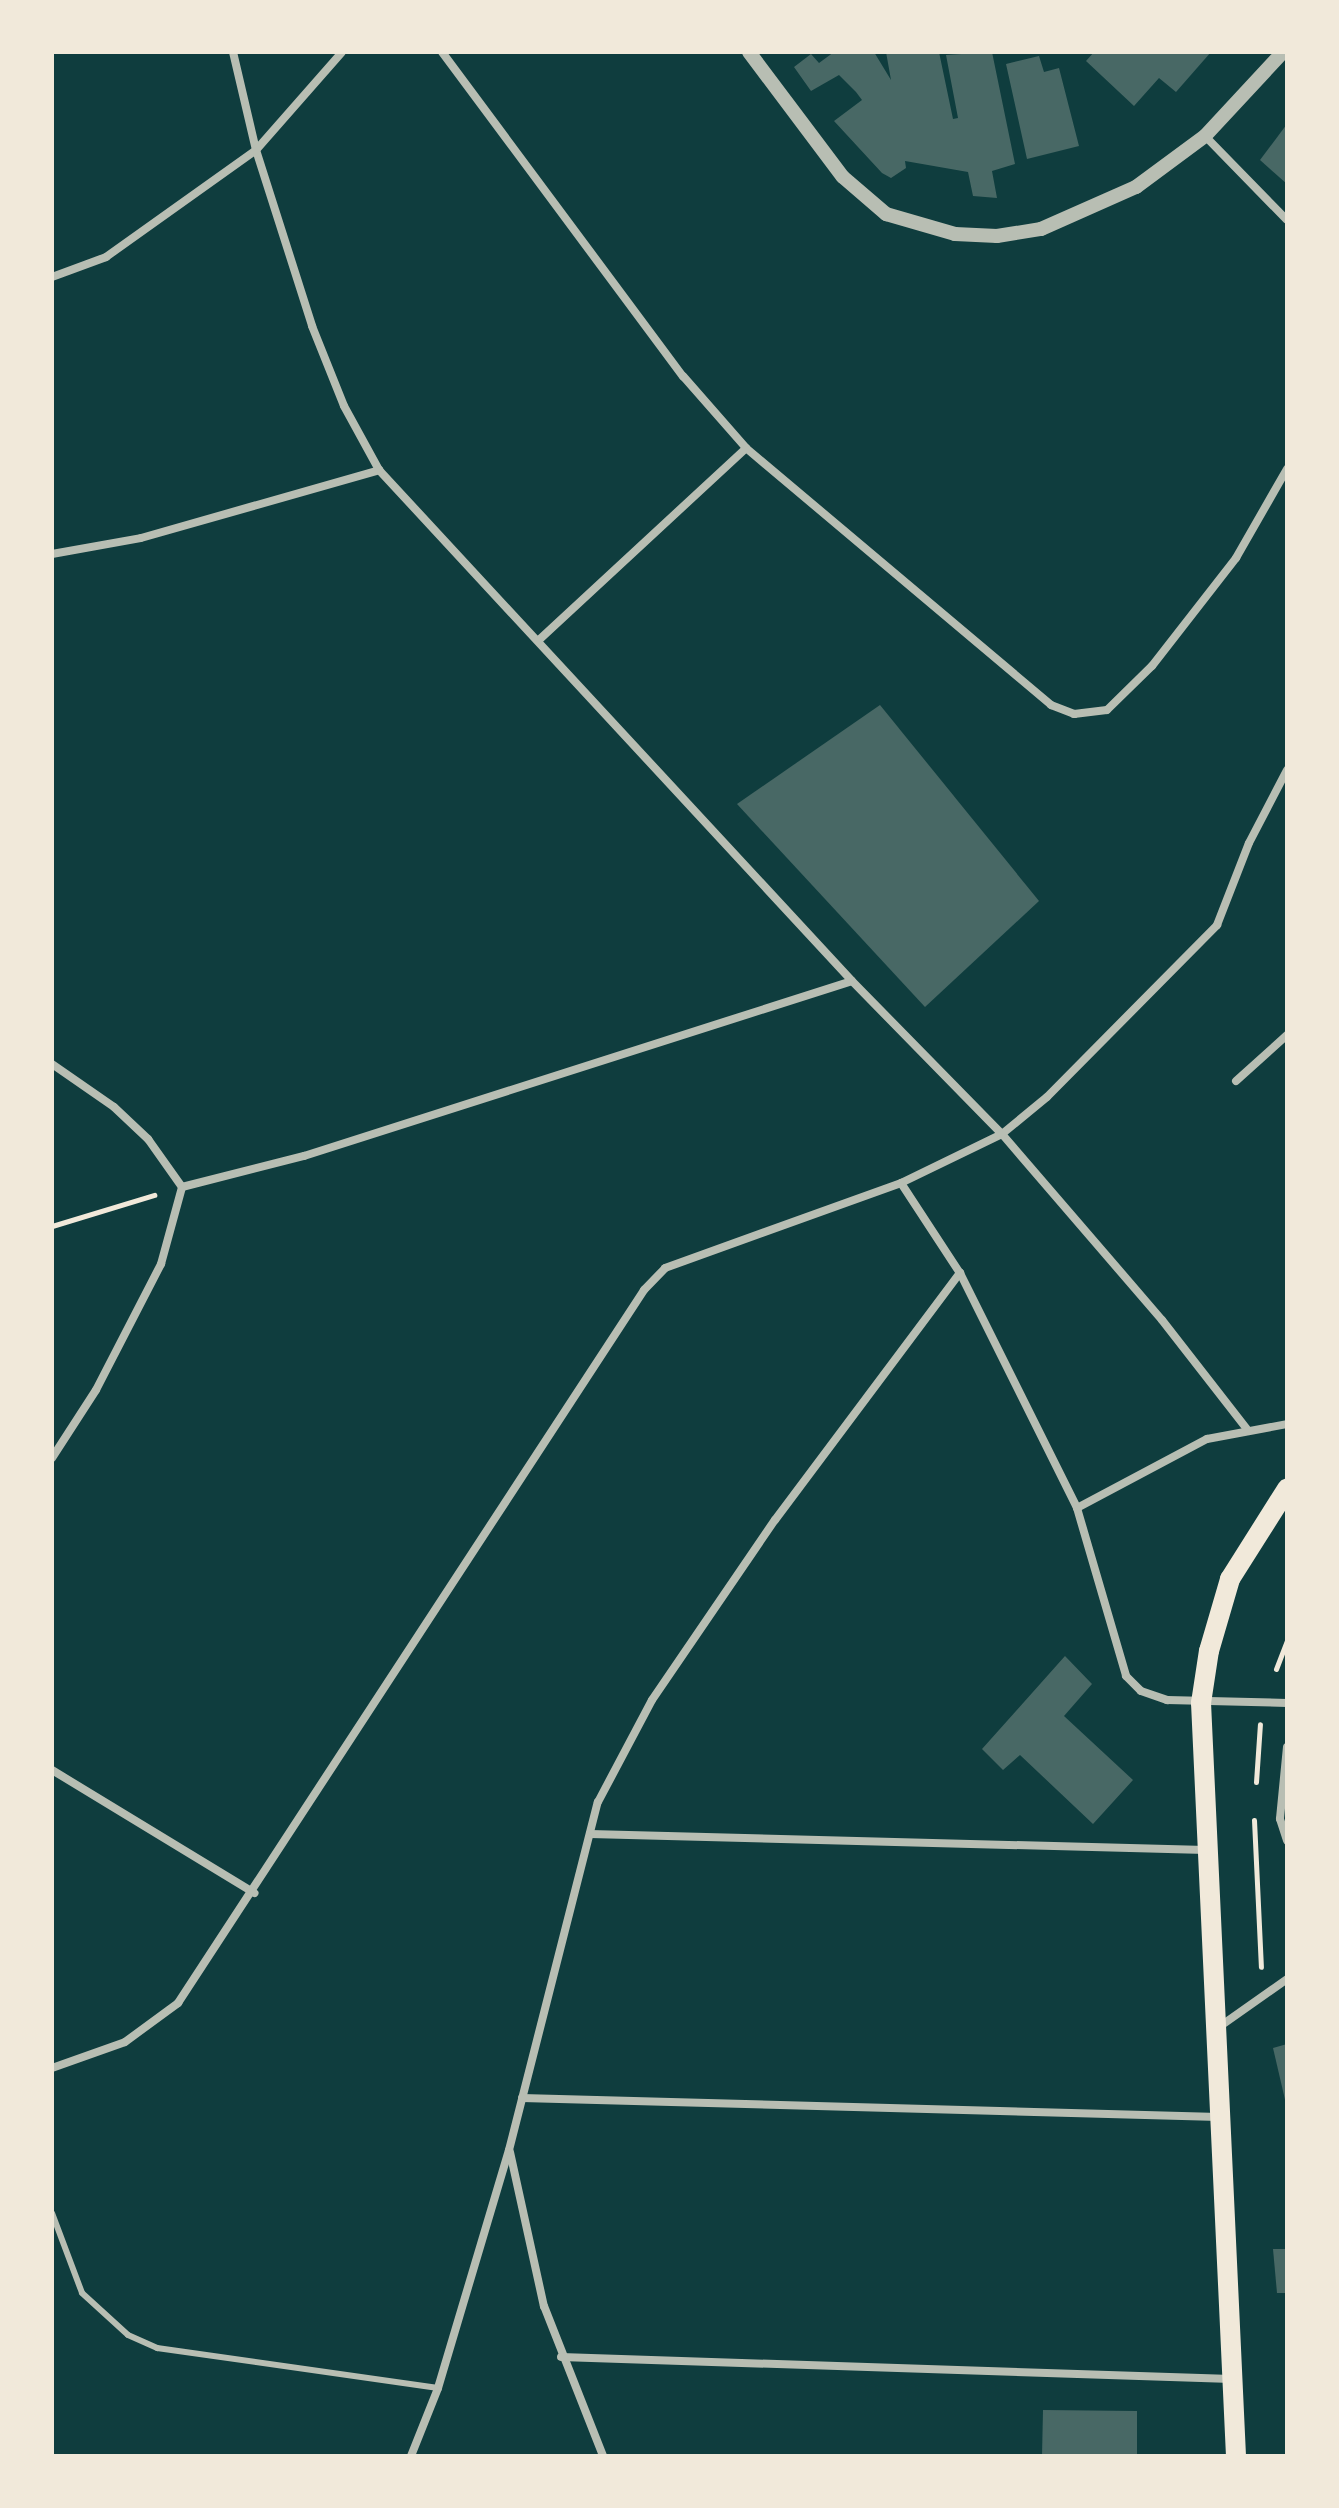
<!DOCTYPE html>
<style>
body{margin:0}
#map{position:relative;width:1339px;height:2508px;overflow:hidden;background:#0f3d3e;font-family:Cabin,sans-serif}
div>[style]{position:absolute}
.building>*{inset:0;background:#486865}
.path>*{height:5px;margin:-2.5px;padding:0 2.5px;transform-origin:2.5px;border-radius:2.5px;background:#f1e9da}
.service>*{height:6px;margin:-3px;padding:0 3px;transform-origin:3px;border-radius:3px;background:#b8beb3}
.minor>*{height:8px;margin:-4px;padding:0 4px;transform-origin:4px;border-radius:4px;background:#b8beb3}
.tertiary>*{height:14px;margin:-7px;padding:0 7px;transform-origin:7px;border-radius:7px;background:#b8beb3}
.primary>*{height:20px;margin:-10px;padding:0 10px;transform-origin:10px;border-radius:10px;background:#f1e9da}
span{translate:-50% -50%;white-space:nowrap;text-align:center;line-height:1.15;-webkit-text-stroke:8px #f1e9da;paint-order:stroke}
.frame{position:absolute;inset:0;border:54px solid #f1e9da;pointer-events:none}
</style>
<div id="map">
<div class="building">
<i style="clip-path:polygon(834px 52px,874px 52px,891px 80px,886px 52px,939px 52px,953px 119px,958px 118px,946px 55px,992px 52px,1015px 164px,992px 171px,997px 198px,973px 196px,968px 172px,905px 161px,906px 168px,891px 178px,882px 173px,834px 121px,862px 100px,856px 92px,839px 75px,811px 91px,794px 67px,811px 54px,819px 63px)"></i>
<i style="clip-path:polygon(1094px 52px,1211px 52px,1176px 92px,1159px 78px,1134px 106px,1086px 61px)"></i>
<i style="clip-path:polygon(1039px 56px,1044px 72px,1059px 68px,1079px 146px,1027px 159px,1006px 64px)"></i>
<i style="clip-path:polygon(1287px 124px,1287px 184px,1260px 160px)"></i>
<i style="clip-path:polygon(880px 705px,1039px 901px,925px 1007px,737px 804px)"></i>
<i style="clip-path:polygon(1065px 1656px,1092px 1684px,1064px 1716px,1133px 1780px,1093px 1824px,1020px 1755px,1003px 1770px,982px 1749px)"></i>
<i style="clip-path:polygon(1287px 2044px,1287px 2104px,1286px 2104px,1273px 2048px)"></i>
<i style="clip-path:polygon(1273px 2249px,1287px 2249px,1287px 2293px,1277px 2293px)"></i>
<i style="clip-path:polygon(1043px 2410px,1137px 2411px,1137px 2456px,1042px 2456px)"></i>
</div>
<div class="path">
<i style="left:52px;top:1226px;width:107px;rotate:-16.9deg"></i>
<i style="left:1276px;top:1669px;width:31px;rotate:-69deg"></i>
<i style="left:1256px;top:1782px;width:58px;rotate:-86.1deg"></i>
<i style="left:1254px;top:1820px;width:147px;rotate:87.3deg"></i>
</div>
<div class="service">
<i style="left:52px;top:2213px;width:85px;rotate:69.4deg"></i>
<i style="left:82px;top:2293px;width:62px;rotate:42.4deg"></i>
<i style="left:128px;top:2335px;width:32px;rotate:24deg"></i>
<i style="left:157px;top:2348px;width:284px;rotate:8.1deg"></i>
</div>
<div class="minor">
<i style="left:233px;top:52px;width:101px;rotate:76.8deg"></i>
<i style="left:256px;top:150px;width:185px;rotate:72.3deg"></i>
<i style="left:312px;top:326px;width:86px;rotate:68.2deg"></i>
<i style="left:344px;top:406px;width:73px;rotate:61.3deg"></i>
<i style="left:379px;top:470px;width:696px;rotate:47.21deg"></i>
<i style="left:852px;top:981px;width:214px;rotate:45.6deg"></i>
<i style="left:1002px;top:1134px;width:245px;rotate:49.3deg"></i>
<i style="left:1162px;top:1320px;width:138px;rotate:52.1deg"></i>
<i style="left:442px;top:52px;width:404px;rotate:53.4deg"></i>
<i style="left:683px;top:376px;width:96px;rotate:48.8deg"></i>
<i style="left:746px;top:448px;width:399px;rotate:40.1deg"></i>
<i style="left:1051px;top:705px;width:25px;rotate:21deg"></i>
<i style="left:1074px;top:714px;width:33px;rotate:-7deg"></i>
<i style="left:1107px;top:710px;width:63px;rotate:-44.4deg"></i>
<i style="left:1152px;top:666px;width:137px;rotate:-52.1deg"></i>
<i style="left:1236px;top:558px;width:103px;rotate:-60.2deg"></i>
<i style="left:1205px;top:136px;width:117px;rotate:45.7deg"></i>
<i style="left:52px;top:277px;width:58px;rotate:-20.3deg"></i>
<i style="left:106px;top:257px;width:184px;rotate:-35.5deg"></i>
<i style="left:256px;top:150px;width:130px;rotate:-48.7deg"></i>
<i style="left:52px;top:554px;width:90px;rotate:-10.2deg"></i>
<i style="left:141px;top:538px;width:248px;rotate:-15.9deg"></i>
<i style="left:540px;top:639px;width:281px;rotate:-42.8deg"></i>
<i style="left:52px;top:1064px;width:75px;rotate:34.7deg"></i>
<i style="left:114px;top:1107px;width:47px;rotate:43.3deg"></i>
<i style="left:148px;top:1139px;width:59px;rotate:54.7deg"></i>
<i style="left:1236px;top:1081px;width:69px;rotate:-42deg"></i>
<i style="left:901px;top:1183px;width:108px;rotate:56.8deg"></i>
<i style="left:960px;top:1273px;width:263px;rotate:63.5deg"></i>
<i style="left:1077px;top:1508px;width:175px;rotate:73.7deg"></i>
<i style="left:1126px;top:1676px;width:21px;rotate:45deg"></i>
<i style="left:1141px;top:1691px;width:28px;rotate:19deg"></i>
<i style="left:1167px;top:1700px;width:120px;rotate:1.4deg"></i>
<i style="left:182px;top:1187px;width:126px;rotate:-14.3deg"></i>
<i style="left:304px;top:1156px;width:575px;rotate:-17.71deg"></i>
<i style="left:52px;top:1458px;width:81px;rotate:-57.1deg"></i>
<i style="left:96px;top:1390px;width:142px;rotate:-62.7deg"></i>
<i style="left:161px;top:1264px;width:80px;rotate:-74.7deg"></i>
<i style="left:1077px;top:1508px;width:147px;rotate:-28deg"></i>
<i style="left:1207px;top:1439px;width:81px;rotate:-10.6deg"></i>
<i style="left:1287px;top:1747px;width:72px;rotate:95.6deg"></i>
<i style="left:1280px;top:1819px;width:23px;rotate:72deg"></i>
<i style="left:52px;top:1770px;width:237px;rotate:31.3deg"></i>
<i style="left:590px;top:1834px;width:616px;rotate:1.49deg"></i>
<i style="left:1219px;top:2027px;width:83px;rotate:-35.2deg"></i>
<i style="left:52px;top:2068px;width:77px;rotate:-19.6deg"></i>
<i style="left:125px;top:2042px;width:66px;rotate:-36.3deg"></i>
<i style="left:178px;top:2003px;width:852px;rotate:-56.83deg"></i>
<i style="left:644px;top:1290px;width:30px;rotate:-46deg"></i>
<i style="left:665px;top:1268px;width:251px;rotate:-19.8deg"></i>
<i style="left:901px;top:1183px;width:112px;rotate:-25.9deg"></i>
<i style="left:1002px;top:1134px;width:58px;rotate:-39.4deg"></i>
<i style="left:1047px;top:1097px;width:242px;rotate:-45.3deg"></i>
<i style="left:1217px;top:925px;width:88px;rotate:-68.7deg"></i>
<i style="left:1249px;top:843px;width:82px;rotate:-62.5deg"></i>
<i style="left:522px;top:2098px;width:697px;rotate:1.56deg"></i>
<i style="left:510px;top:2152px;width:158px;rotate:77.6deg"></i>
<i style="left:544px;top:2306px;width:161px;rotate:68.5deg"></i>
<i style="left:561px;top:2357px;width:671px;rotate:1.88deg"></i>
<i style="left:411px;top:2456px;width:73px;rotate:-68.3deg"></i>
<i style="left:438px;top:2388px;width:248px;rotate:-73.4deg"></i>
<i style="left:509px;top:2150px;width:359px;rotate:-75.7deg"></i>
<i style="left:598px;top:1802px;width:115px;rotate:-62.1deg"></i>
<i style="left:652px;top:1700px;width:218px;rotate:-55.7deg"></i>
<i style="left:775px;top:1520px;width:309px;rotate:-53.2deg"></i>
</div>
<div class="tertiary">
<i style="left:749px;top:52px;width:156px;rotate:53.1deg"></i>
<i style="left:843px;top:177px;width:57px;rotate:40.7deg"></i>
<i style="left:886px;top:214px;width:72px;rotate:16.2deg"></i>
<i style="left:955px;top:234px;width:42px;rotate:2.7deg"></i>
<i style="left:997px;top:236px;width:45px;rotate:-9deg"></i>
<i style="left:1041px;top:229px;width:104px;rotate:-23.9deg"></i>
<i style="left:1136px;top:187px;width:86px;rotate:-36.5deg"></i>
<i style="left:1205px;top:136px;width:115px;rotate:-47.1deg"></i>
</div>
<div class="primary">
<i style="left:1236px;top:2456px;width:754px;rotate:-92.66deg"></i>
<i style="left:1201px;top:1703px;width:53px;rotate:-81.3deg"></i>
<i style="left:1209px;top:1651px;width:75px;rotate:-73.7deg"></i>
<i style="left:1230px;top:1579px;width:107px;rotate:-57.7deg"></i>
</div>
<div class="frame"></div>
</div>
